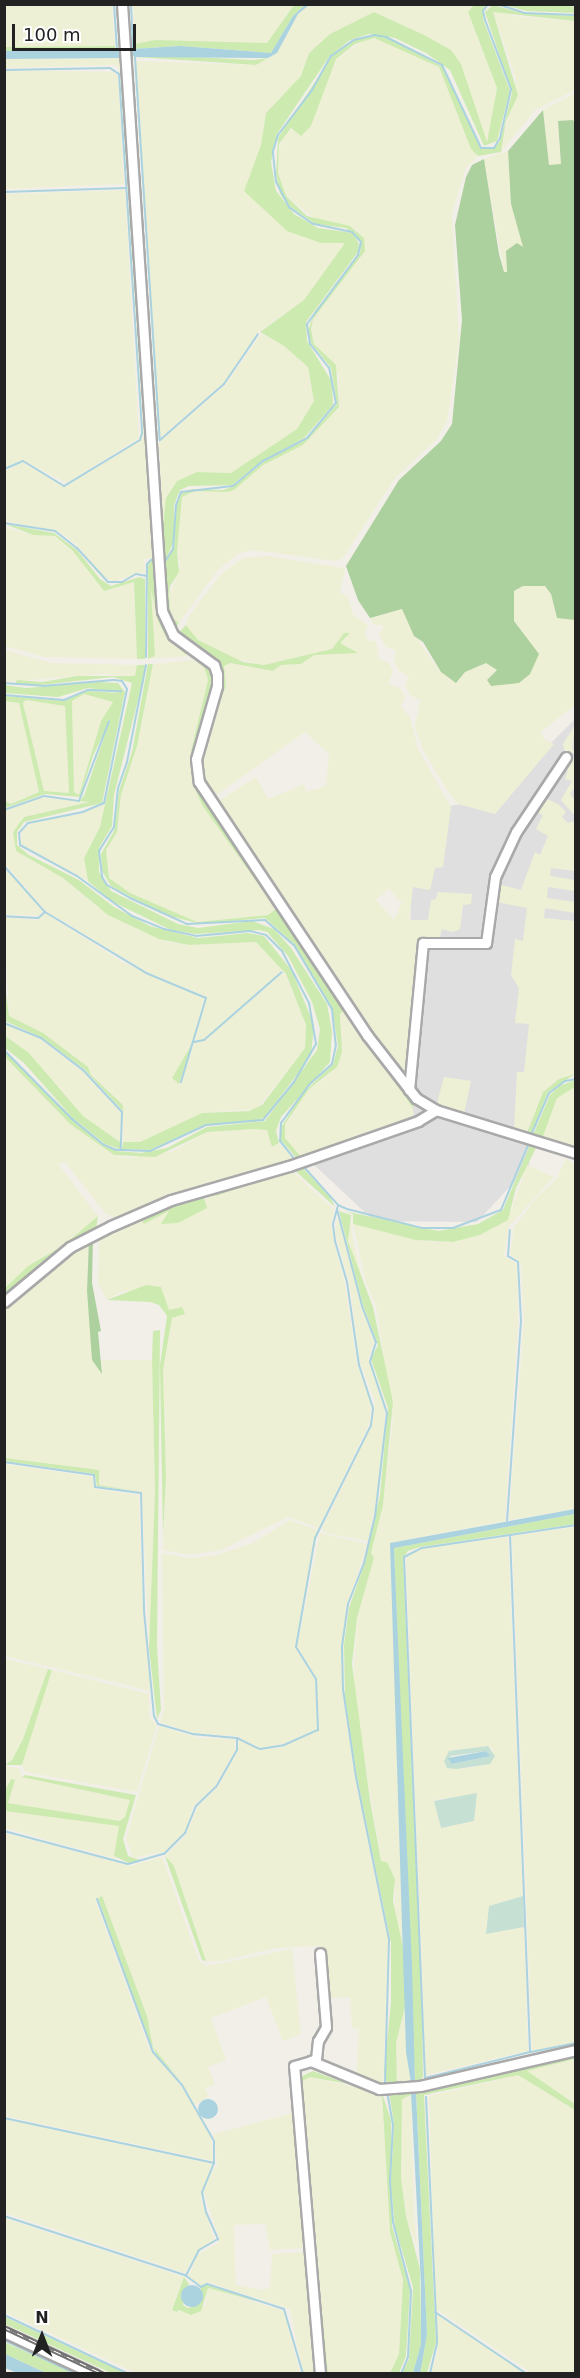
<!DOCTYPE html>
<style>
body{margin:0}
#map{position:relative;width:580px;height:2378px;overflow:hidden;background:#f2efe9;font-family:"DejaVu Sans",sans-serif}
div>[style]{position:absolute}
.residential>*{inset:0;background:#e0dfdf}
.farmland>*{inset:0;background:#eef0d5}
.grass>*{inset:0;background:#cdebb0}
.forest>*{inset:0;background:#add19e}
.wetland>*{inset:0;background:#c6e0d4}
.water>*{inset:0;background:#aad3df}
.round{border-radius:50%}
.stream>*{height:2px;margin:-1px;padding:0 1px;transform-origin:1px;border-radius:1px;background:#aad3df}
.roads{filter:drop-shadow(2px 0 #a9a9a9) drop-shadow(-2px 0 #a9a9a9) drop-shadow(0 2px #a9a9a9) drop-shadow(0 -2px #a9a9a9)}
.minor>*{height:9px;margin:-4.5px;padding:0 4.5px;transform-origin:4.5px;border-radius:4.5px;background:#fff}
.rail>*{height:4.5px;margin-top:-2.25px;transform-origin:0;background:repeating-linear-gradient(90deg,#fff 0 7px,#707070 0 14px);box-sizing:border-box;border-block:2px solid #707070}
span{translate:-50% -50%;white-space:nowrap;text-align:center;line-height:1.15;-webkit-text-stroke:6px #fff;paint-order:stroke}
.frame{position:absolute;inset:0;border:6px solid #222;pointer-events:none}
.north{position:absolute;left:12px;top:2306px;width:60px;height:60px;-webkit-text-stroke:4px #fff;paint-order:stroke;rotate:0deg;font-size:16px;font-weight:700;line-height:24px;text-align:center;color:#222}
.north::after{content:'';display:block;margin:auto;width:21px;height:27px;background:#222;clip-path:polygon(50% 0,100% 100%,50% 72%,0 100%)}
.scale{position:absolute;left:12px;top:24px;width:124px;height:27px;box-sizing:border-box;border:3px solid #222;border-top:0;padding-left:8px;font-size:18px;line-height:21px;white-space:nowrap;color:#222;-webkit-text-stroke:4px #fff;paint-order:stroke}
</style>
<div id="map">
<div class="residential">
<i style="clip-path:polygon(575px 719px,575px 951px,540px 949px,529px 1166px,477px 1222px,374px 1221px,309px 1160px,408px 1116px,411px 876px,450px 806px,497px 797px)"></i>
</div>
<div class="farmland">
<i style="clip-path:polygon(4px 5px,112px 5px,115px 46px,5px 47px)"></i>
<i style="clip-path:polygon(133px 5px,294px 5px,267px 43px,135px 44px)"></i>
<i style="clip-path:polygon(309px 5px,474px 5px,468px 12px,497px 88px,489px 140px,484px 137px,461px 64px,451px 50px,424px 35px,374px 12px,309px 52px,301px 76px,266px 113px,261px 145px,244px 191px,345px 243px,345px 247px,304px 300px,258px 332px,224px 383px,160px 438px,136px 61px,256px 65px,277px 53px,298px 14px)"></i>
<i style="clip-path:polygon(500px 10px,513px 16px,575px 21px,575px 90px,535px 110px,501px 152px,516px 78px,493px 12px)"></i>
<i style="clip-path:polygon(366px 39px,384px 40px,439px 67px,478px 156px,466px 168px,452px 213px,459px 341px,447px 422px,436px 440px,395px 478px,343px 558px,335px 561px,253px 550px,239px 553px,218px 570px,179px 623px,172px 617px,169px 596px,180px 566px,177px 551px,182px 497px,195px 491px,227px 492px,263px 465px,303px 445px,339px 407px,339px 374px,314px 344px,311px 329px,313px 319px,365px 251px,358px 230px,319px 222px,286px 196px,278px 173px,277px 155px,285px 134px,311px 119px,336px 59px)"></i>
<i style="clip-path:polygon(123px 58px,154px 557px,144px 559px,145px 572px,114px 581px,100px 576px,79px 547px,60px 532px,5px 521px,5px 471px,22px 462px,65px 487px,143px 437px,119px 68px,115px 65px,5px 68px,5px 59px)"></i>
<i style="clip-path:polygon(5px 70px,113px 72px,118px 77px,124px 184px,5px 189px)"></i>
<i style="clip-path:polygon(575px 93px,575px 124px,573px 120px,558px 121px,561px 165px,549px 165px,543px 110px)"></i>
<i style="clip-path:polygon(508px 151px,511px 204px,523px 247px,507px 251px,508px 272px,504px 273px,484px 159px)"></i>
<i style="clip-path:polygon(125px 190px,139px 438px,67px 483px,22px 460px,5px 467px,5px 194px)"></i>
<i style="clip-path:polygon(261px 334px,284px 346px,308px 367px,314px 401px,297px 429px,231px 473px,197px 472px,177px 481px,166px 498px,163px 527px,159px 442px,226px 384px)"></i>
<i style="clip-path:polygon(4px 527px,33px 535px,55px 536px,72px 550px,104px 591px,134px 581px,137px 659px,44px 657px,5px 646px)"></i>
<i style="clip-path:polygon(evenodd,267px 556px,345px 568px,340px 592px,348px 597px,353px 615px,368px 625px,365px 635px,369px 641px,376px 641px,379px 659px,389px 663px,393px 672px,388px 684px,400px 688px,405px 696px,401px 706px,410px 717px,418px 749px,451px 807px,443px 867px,435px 868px,430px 890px,413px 887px,409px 920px,428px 920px,431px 900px,436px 899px,438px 892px,472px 894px,471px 904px,463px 905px,460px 929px,453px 932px,442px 929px,439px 941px,421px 943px,406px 1079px,214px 804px,256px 777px,268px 799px,304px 784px,306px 792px,326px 786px,329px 754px,305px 732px,211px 799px,202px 783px,201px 753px,226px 686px,223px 666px,230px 663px,273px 671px,281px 665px,301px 664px,314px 655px,351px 648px,340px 643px,347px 638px,344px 633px,332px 649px,264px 665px,232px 658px,198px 640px,186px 625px,188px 617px,221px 574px,243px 558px,267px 556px,389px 889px,402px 903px,394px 920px,376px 900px,389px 889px)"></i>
<i style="clip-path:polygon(523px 586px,545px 586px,551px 594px,557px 618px,575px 620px,575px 705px,541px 732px,544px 739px,554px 744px,495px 814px,458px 804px,447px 790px,423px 750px,415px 728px,420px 700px,410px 695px,405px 685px,409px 677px,399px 671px,394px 662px,396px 650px,386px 647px,379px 634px,384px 626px,373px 624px,370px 618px,402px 609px,425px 651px,441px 672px,456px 683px,465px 672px,486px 663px,497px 670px,487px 680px,530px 674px,533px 665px,514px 621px,514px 591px)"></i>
<i style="clip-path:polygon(151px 589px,161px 629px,188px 656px,153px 659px)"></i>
<i style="clip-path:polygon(4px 650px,52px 663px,137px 665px,136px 676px,102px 674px,6px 682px)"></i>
<i style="clip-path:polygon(195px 660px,204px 667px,208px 680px,191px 751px,196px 791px,276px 909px,268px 915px,197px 922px,181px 919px,115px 885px,109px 878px,106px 850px,117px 832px,121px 795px,137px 746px,153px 664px)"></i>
<i style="clip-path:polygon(84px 694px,113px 702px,101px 721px,80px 795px,74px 792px,71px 701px)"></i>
<i style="clip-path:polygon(26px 700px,65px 705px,69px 793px,44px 792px,23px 703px)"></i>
<i style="clip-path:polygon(5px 701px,19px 703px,39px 792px,11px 804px,5px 800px)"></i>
<i style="clip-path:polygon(575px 725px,572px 748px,575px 752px,566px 756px,563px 744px)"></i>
<i style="clip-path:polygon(575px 758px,575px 787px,570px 794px,575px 800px,575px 816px,561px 800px,572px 781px,565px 779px,568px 771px,562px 768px)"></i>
<i style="clip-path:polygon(40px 798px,90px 801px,24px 817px,13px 832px,16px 851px,63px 878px,97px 907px,134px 928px,169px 942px,189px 945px,256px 942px,283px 970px,203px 1040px,195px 1041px,206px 997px,147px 972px,46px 911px,5px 864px,4px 811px)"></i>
<i style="clip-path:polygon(547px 799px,558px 804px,566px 812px,562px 817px,568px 823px,575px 821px,575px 871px,551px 868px,550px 876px,575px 880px,575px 891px,548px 887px,547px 898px,575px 902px,575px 913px,545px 908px,544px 918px,575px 921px,575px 1074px,553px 1083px,543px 1092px,527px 1133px,514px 1129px,517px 1072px,524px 1072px,529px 1024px,515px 1023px,519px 988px,511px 975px,515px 939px,523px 941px,527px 908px,497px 902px,501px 885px,521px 890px,535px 852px,540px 855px,548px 836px,536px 829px,543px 815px,536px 811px)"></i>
<i style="clip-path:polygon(106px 804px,100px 827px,84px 858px,88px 881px,21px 845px,22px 831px,32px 822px,80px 814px)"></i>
<i style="clip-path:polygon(4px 868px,43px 909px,40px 915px,5px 915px)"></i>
<i style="clip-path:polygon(45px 913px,122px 962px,204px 998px,193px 1042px,172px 1078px,180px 1085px,195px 1043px,204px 1041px,284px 972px,306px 1024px,305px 1048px,257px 1109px,202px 1113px,140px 1142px,123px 1142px,123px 1105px,91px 1075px,88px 1067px,43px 1033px,9px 1016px,4px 917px,38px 920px)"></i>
<i style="clip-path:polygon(344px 1011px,413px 1108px,414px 1115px,302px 1158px,285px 1138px,285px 1124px,309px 1089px,328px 1076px,342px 1052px,340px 1013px)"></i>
<i style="clip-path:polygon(5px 1024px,40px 1039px,83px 1072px,121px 1113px,120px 1142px,83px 1116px,29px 1053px,5px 1035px)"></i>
<i style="clip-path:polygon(5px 1057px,70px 1124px,114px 1155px,127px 1158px,171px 1152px,207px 1132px,254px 1129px,267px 1129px,273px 1147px,279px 1143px,295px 1161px,172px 1196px,115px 1218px,105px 1213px,65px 1162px,58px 1164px,98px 1216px,64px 1245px,28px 1266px,5px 1288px)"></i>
<i style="clip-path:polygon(444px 1077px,471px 1081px,464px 1114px,437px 1103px)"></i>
<i style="clip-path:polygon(575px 1087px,575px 1143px,571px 1148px,542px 1139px,557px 1098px)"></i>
<i style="clip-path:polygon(566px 1158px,576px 1166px,575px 1509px,509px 1520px,524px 1321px,521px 1264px,510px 1254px,514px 1227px,537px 1197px,556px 1180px)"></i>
<i style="clip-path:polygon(527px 1165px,554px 1177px,509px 1226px,504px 1256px,517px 1264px,518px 1323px,505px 1521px,390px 1543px,406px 1961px,395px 1916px,395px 1879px,387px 1862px,381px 1861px,353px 1687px,357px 1618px,374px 1558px,371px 1553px,383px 1505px,393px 1420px,376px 1306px,366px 1283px,353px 1224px,429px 1242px,453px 1242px,480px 1235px,494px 1228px,511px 1211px)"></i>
<i style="clip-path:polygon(291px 1170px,334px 1210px,331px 1224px,335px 1247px,345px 1283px,357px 1365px,371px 1401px,370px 1422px,319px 1528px,288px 1517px,221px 1550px,189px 1555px,163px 1550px,166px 1478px,163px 1370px,172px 1318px,184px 1314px,169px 1310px,160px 1287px,121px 1292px,107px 1300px,98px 1283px,99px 1240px,112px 1229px,141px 1217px,144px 1223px,170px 1211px,185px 1219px,211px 1194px,216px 1196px)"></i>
<i style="clip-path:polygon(338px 1212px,374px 1343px,368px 1359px,381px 1390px,385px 1413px,379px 1489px,368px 1541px,325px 1533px,322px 1528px,372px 1425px,375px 1401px,360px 1363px,349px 1282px,335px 1233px)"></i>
<i style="clip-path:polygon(351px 1220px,352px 1235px,366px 1295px,348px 1241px,347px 1227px)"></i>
<i style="clip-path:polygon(89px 1239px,87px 1291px,102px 1372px,101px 1360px,152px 1360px,155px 1492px,149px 1648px,142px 1492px,99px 1485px,98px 1470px,5px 1458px,5px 1307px,55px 1262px)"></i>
<i style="clip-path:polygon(5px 1464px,93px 1477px,94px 1489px,139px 1495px,143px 1613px,151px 1691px,5px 1656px)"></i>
<i style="clip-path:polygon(290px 1520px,318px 1530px,295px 1648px,315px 1679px,317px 1730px,283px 1744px,260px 1748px,237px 1736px,193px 1733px,160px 1722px,164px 1710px,162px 1553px,188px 1558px,213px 1556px,251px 1544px)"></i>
<i style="clip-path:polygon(575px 1527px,575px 2042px,532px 2051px,512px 1536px)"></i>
<i style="clip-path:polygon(320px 1533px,367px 1544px,346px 1611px,342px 1689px,355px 1777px,388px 1939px,383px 2086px,356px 2078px,359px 2029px,352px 2028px,350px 1997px,324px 1999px,320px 1946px,276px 1948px,222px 1961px,206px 1961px,174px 1866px,165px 1856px,185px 1836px,199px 1805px,218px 1787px,235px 1756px,239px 1740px,260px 1750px,279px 1748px,319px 1728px,317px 1678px,297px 1647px)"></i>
<i style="clip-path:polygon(evenodd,508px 1537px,523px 1896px,489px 1906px,486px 1933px,524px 1927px,528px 2051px,426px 2075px,406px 1561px,408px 1554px,428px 1548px,508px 1537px,488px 1746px,493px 1749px,490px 1764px,468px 1768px,456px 1769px,449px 1751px,488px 1746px,508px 1537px,476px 1794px,474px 1821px,441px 1828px,434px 1800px,476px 1794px)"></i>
<i style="clip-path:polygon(5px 1659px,48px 1669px,23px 1739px,12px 1760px,5px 1764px)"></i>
<i style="clip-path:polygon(52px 1670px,149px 1694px,149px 1717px,157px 1725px,137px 1792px,25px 1772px,22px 1765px,27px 1739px)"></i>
<i style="clip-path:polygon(159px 1726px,199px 1738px,235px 1739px,235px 1751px,215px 1786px,193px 1807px,185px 1832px,167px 1851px,133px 1858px,126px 1838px)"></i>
<i style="clip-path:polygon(6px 1767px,19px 1768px,22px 1777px,131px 1800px,125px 1817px,120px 1821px,7px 1803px,15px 1780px,11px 1779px,5px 1790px)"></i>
<i style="clip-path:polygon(5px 1808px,119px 1826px,116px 1859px,5px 1828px)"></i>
<i style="clip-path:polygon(4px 1833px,131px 1866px,162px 1857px,199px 1961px,207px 1966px,292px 1949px,301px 2034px,283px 2041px,266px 1997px,211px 2018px,226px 2060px,208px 2067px,215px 2085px,205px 2088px,209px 2097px,194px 2105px,182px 2083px,153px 2047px,147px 2016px,102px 1897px,95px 1899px,148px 2046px,182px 2088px,211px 2135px,213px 2161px,5px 2116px)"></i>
<i style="clip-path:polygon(406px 2003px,411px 2083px,397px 2086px,396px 2043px)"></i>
<i style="clip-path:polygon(575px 2059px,575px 2104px,526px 2071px,558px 2063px)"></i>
<i style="clip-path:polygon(518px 2075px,575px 2110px,575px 2373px,532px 2373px,436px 2309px,429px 2096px)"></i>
<i style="clip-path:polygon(310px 2077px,382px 2093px,390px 2232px,403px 2280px,399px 2354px,390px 2373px,328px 2373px,301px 2093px,300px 2082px)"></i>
<i style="clip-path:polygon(411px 2097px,414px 2213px,417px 2247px,406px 2216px,401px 2178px,402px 2098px)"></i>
<i style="clip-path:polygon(293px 2113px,304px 2248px,270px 2250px,265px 2224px,234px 2225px,236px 2285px,263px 2290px,270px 2287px,272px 2254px,304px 2252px,317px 2373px,303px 2373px,290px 2309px,207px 2282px,201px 2287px,189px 2276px,197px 2255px,218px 2243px,219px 2237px,204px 2193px,206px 2182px,217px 2164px,214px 2134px)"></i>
<i style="clip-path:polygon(4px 2119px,212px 2164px,201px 2199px,215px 2241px,198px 2250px,185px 2273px,5px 2213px)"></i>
<i style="clip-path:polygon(4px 2218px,184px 2277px,172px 2309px,177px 2312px,205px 2306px,208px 2288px,284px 2311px,300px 2373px,136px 2373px,5px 2312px)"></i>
<i style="clip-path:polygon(435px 2313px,526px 2373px,431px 2373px,438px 2351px)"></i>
</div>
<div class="grass">
<i style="clip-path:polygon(127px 5px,163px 525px,166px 498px,177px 481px,197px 472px,231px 473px,297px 429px,314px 401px,308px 367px,284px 346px,260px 332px,304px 300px,345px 243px,321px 243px,287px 231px,244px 191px,261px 145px,266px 113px,301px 76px,309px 53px,330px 34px,374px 12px,424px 35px,451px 50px,461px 64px,487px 142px,497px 88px,468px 12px,474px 5px,485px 5px,483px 19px,510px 91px,497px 141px,484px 146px,450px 70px,426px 53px,395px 38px,369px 34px,350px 40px,329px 57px,277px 134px,271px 162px,276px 191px,294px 214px,318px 228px,353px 233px,359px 244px,358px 252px,306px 322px,307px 341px,332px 382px,333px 405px,304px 438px,262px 461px,232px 485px,189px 486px,180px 490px,174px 505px,174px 541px,166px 559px,162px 559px)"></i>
<i style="clip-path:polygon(294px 5px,305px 5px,293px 16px,271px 53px,180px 46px,133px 49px,135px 44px,155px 40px,267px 43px)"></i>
<i style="clip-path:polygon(493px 5px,522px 13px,575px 16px,575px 21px,493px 12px,518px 95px,506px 121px,501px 152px,478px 156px,471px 149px,439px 67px,374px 38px,355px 44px,336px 59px,311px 126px,301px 136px,291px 128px,279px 144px,278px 173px,286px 196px,307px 216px,350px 226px,364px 238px,365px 251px,313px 319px,311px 329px,314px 344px,336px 365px,339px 407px,303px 445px,263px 465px,234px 490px,227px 492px,195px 491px,182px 497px,177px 551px,179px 572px,170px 586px,169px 596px,171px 617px,179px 623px,173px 631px,166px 618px,163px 561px,174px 549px,176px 505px,182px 493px,192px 489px,223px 490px,234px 486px,265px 461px,308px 438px,337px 404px,331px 368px,311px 343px,308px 330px,315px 311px,360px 253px,361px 241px,346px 228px,315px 224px,288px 205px,280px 194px,276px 175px,278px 138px,332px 56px,356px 39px,373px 35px,389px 38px,443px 67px,480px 147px,494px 148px,500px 141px,512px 93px,485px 12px)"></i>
<i style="clip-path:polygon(504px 5px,565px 5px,575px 7px,575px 13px,527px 11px)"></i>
<i style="clip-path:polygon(115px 46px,115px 51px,5px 51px,5px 47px)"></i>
<i style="clip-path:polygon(173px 56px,254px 60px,268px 58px,256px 65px,136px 57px)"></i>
<i style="clip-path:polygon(5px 524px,54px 533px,77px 550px,100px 579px,111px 586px,139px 577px,145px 579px,145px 659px,137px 659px,134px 582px,104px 591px,72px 550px,55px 536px,33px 535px)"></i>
<i style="clip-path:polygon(152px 557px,163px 625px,176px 644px,193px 655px,185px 654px,166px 637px,158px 621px,151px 589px,155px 656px,148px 659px,148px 566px)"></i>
<i style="clip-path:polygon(186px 625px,198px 640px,243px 662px,264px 665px,332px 649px,344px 633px,350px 633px,340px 643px,358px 653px,314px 655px,301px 664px,281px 665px,273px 671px,230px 663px,224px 666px,226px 686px,197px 765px,220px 675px,177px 635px)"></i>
<i style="clip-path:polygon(195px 660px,200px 660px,212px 672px,213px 687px,199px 737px,198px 788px,203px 799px,387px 1071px,414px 1101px,413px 1108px,343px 1011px,340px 1014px,342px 1052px,337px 1067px,309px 1089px,285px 1124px,285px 1138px,302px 1158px,298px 1160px,281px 1140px,280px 1129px,302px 1094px,333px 1064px,338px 1046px,332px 1007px,294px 944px,265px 918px,201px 924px,162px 914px,111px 886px,102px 871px,101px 854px,114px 831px,119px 791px,132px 752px,148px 664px,153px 664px,137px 746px,121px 795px,117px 832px,106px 850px,109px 878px,130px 893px,197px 922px,268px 915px,276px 909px,202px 805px,192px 782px,191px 751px,208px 680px,204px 667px)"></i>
<i style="clip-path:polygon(137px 665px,145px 665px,144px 676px,114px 795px,112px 826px,99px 848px,99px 872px,111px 891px,178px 924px,198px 928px,252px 921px,274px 929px,291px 948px,327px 1004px,332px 1031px,330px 1062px,281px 1117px,276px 1131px,279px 1143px,272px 1147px,267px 1130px,254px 1129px,207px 1132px,155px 1157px,114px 1155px,70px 1124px,5px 1057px,5px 1052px,96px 1140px,116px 1151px,141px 1153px,167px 1148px,207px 1127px,265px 1121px,317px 1050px,320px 1029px,312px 1002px,288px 956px,267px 932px,259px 930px,195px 934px,171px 930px,111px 901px,88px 881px,84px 858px,100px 827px,132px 683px,113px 677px,40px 685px,15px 684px,17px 680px,42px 682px,77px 676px,135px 676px)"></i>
<i style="clip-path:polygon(evenodd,97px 682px,118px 683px,125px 692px,102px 803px,24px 822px,17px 832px,17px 845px,29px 855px,79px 880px,114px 907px,150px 926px,198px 938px,248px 933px,264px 936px,292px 971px,314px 1025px,311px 1056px,265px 1117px,255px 1122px,204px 1125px,150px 1150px,122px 1149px,123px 1142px,140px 1142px,202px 1113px,249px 1111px,262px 1105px,305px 1048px,306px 1025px,286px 974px,256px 942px,189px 945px,159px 939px,108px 915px,63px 878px,16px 851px,13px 832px,24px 817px,89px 802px,79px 801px,84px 796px,110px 720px,93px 756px,80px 797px,45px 794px,5px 808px,4px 800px,11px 804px,39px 792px,19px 703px,5px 701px,5px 696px,64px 701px,87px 691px,120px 693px,88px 688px,58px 697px,5px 693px,5px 685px,26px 688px,97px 682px,84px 694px,113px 702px,101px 721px,79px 795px,74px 792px,72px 701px,84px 694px,97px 682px,26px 700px,65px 706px,69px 793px,44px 791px,23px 703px,26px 700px)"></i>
<i style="clip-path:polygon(5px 984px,9px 1016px,43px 1033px,88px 1067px,91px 1075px,123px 1105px,123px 1111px,84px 1069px,41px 1037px,5px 1021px)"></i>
<i style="clip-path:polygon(4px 1035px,29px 1053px,83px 1116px,120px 1142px,120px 1149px,105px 1144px,73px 1118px,24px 1063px,5px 1048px)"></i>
<i style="clip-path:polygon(193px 1042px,179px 1084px,172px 1078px)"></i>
<i style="clip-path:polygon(575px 1074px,548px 1092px,531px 1135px,527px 1133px,543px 1092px,559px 1079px)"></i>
<i style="clip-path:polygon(575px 1080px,575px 1087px,557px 1098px,542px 1139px,533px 1135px,550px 1095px,559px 1086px)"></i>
<i style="clip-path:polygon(530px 1145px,536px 1148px,516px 1188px,508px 1220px,480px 1235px,453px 1242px,416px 1240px,353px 1224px,353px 1214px,344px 1211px,438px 1231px,478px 1224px,503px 1210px)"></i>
<i style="clip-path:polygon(299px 1164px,330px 1197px,335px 1207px,291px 1167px)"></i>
<i style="clip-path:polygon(289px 1167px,291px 1170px,216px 1196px,211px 1194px,204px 1198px,207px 1208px,178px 1223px,161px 1224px,169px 1211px,144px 1224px,141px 1218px,174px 1202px)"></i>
<i style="clip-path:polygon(339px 1211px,351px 1215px,348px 1241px,373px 1307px,393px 1402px,383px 1505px,371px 1553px,374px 1558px,357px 1618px,352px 1664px,370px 1800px,381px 1861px,387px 1862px,395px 1879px,393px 1901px,406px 1961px,406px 2003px,396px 2043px,397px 2086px,388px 2086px,384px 2073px,391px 2002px,391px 1943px,357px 1777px,345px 1697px,344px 1645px,349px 1608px,364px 1565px,380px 1495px,388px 1408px,371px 1359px,378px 1345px,363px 1305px)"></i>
<i style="clip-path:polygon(98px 1216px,96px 1229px,39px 1264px,5px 1297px,5px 1288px,28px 1266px,64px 1245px)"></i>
<i style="clip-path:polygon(146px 1285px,161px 1287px,169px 1310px,182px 1307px,185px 1314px,172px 1318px,163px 1370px,166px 1478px,163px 1536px,160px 1365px,167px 1316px,159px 1305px,150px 1302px,107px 1300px)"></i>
<i style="clip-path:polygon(160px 1330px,157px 1647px,161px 1710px,157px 1719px,149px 1648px,155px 1492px,152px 1360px,153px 1331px)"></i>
<i style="clip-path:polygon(5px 1458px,99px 1470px,99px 1485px,142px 1492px,97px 1486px,95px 1474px,5px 1461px)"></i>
<i style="clip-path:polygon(575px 1514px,575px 1524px,420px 1547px,408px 1551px,403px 1558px,422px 2012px,423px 2077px,415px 2084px,394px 1548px)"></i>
<i style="clip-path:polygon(48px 1669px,52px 1670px,22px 1765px,5px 1765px,12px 1760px,23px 1739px)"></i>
<i style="clip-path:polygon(25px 1775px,136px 1795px,123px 1839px,128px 1856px,140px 1860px,129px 1863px,114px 1856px,119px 1826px,5px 1811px,5px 1790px,11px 1779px,15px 1780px,8px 1803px,120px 1821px,125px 1817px,130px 1800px,22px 1777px)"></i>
<i style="clip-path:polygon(165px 1856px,174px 1866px,206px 1961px,202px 1960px)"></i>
<i style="clip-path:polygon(102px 1896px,147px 2016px,153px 2047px,182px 2083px,157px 2055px,147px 2037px,98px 1898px)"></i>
<i style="clip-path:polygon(575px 2052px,575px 2059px,527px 2071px,575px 2104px,575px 2110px,518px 2075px,424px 2095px,436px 2342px,427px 2373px,420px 2373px,427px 2334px,416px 2093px,402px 2099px,401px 2178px,406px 2216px,420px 2269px,421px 2328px,421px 2344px,413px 2373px,402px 2373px,409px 2359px,413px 2287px,395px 2227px,391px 2183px,394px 2124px,389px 2091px)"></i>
<i style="clip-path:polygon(313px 2071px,348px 2084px,310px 2077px,300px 2082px,328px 2373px,322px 2373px,298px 2078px)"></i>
<i style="clip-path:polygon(382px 2093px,391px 2120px,392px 2226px,410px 2289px,406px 2356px,399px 2373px,390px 2373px,399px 2354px,403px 2280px,390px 2232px)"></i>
<i style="clip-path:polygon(184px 2277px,189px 2284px,183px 2305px,188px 2308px,198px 2305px,201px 2287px,207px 2285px,266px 2304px,208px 2288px,201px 2311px,191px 2315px,179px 2310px,177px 2312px,172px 2310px)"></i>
<i style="clip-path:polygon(5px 2317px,125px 2373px,111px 2373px,5px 2324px)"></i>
<i style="clip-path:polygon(4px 2342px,74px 2373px,46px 2373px,5px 2354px)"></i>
</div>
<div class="forest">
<i style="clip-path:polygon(543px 110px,549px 165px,561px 164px,558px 121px,573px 120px,575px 124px,575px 620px,557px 618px,551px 594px,545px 586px,523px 586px,514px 591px,514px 621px,539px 654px,530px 674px,519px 683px,491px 686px,487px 680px,497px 670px,486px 663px,465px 672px,456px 683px,441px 672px,423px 642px,414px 636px,402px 609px,370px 618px,358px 600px,346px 566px,399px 480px,441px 441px,452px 424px,462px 320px,455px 225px,466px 177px,472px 165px,484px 159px,499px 254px,504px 272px,507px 272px,506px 251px,517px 243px,523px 247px,511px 204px,508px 151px)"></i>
<i style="clip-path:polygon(93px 1237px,92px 1283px,101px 1331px,98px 1332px,102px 1374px,92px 1360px,87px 1291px,89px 1239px)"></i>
</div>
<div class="wetland">
<i style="clip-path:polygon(evenodd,488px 1746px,495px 1756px,490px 1764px,456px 1769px,447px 1768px,444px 1761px,449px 1751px,488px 1746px,486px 1751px,491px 1756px,451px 1764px,449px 1761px,450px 1756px,486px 1751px)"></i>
<i style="clip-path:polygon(477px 1793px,474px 1821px,441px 1828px,434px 1801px)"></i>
<i style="clip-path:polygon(523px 1896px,524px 1927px,486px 1934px,489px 1906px)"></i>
</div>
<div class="water">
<i style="clip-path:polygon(305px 5px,309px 5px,298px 14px,277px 53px,268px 58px,135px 57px,130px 54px,133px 49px,180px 46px,271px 53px,293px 16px)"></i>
<i style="clip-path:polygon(119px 51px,119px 58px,5px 59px,5px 51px)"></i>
<i style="clip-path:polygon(575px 1509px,575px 1514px,394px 1548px,412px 1965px,415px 2084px,411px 2083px,406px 2052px,390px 1543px)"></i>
<i style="clip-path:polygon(486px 1751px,491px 1756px,451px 1764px,448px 1758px)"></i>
<i style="clip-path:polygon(411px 2093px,416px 2093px,427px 2334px,420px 2374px,413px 2373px,421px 2344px,421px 2284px)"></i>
<i class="round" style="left:198px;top:2099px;width:20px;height:20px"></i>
<i class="round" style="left:181px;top:2285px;width:22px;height:22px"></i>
<i style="clip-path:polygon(5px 2354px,46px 2373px,17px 2373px,5px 2368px)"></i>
</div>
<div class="stream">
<i style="left:114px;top:4px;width:47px;rotate:86.3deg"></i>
<i style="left:131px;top:4px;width:45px;rotate:87.5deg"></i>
<i style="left:497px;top:4px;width:28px;rotate:18deg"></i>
<i style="left:524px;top:13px;width:52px;rotate:2.2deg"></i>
<i style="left:135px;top:57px;width:384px;rotate:86.3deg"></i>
<i style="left:160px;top:440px;width:85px;rotate:-41.2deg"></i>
<i style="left:224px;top:384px;width:60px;rotate:-55.8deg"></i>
<i style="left:4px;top:70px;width:106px;rotate:-1.1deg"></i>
<i style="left:110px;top:68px;width:11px;rotate:34deg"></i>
<i style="left:119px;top:74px;width:360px;rotate:86.3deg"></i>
<i style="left:142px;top:433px;width:7px;rotate:106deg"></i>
<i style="left:140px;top:440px;width:89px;rotate:148.8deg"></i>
<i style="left:64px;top:486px;width:48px;rotate:-148.6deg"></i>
<i style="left:23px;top:461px;width:21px;rotate:157deg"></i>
<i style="left:4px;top:192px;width:123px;rotate:-1.9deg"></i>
<i style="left:4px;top:523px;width:52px;rotate:8.9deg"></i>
<i style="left:55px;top:531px;width:28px;rotate:38deg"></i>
<i style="left:77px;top:548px;width:46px;rotate:47.6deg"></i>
<i style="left:108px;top:582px;width:14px"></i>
<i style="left:122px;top:582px;width:16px;rotate:-30deg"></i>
<i style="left:136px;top:574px;width:11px;rotate:10deg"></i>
<i style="left:166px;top:560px;width:13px;rotate:-58deg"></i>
<i style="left:173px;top:549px;width:44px;rotate:-86.1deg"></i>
<i style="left:176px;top:505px;width:14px;rotate:-69deg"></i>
<i style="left:181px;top:492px;width:52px;rotate:-6.6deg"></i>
<i style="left:233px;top:486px;width:39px;rotate:-40deg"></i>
<i style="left:263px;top:461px;width:50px;rotate:-27.6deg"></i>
<i style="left:307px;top:438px;width:45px;rotate:-50.4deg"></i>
<i style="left:336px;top:403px;width:36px;rotate:-101deg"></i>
<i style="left:329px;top:368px;width:31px;rotate:-128deg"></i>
<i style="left:310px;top:344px;width:20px;rotate:-99deg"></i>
<i style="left:307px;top:324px;width:86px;rotate:-53.5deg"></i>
<i style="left:358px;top:255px;width:13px;rotate:-77deg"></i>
<i style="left:361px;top:242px;width:13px;rotate:-132deg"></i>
<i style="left:352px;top:232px;width:40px;rotate:-168deg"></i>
<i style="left:313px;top:224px;width:29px;rotate:-145deg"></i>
<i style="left:289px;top:207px;width:28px;rotate:-117deg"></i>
<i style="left:276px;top:182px;width:31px;rotate:-96deg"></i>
<i style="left:273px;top:151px;width:17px;rotate:-73deg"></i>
<i style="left:278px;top:135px;width:56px;rotate:-52.9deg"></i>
<i style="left:312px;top:90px;width:39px;rotate:-61deg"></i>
<i style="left:331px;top:56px;width:28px;rotate:-35deg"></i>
<i style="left:354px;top:40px;width:21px;rotate:-14deg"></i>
<i style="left:374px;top:35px;width:12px;rotate:9deg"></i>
<i style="left:386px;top:37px;width:63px;rotate:26.6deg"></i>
<i style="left:442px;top:65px;width:92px;rotate:64.8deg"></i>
<i style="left:481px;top:148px;width:13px"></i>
<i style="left:494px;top:148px;width:12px;rotate:-59deg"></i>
<i style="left:500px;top:138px;width:50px;rotate:-77.3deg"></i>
<i style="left:511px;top:89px;width:74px;rotate:-110.6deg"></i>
<i style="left:485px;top:20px;width:9px;rotate:-103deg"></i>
<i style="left:483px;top:11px;width:9px;rotate:-54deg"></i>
<i style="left:146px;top:657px;width:93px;rotate:-89.4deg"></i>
<i style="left:147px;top:564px;width:6px;rotate:-45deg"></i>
<i style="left:146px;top:665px;width:99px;rotate:101.1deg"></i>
<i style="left:127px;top:762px;width:28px;rotate:109deg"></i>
<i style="left:118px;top:788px;width:39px;rotate:96deg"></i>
<i style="left:114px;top:827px;width:28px;rotate:122deg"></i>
<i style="left:99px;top:851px;width:26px;rotate:83deg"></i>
<i style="left:102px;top:877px;width:9px;rotate:58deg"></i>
<i style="left:107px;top:885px;width:26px;rotate:29deg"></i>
<i style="left:130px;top:898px;width:63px;rotate:24.5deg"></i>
<i style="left:187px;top:924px;width:78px;rotate:-2.9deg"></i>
<i style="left:265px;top:920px;width:38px;rotate:41deg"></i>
<i style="left:294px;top:945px;width:74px;rotate:59.3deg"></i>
<i style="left:332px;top:1009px;width:36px;rotate:84deg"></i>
<i style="left:336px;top:1045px;width:19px;rotate:102deg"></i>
<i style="left:332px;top:1064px;width:31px;rotate:138deg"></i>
<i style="left:309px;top:1085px;width:47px;rotate:126.4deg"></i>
<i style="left:281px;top:1123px;width:18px;rotate:93deg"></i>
<i style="left:280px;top:1141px;width:21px;rotate:51deg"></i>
<i style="left:4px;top:683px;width:39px;rotate:4deg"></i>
<i style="left:43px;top:686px;width:71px;rotate:-4.8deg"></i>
<i style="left:114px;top:680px;width:8px;rotate:7deg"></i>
<i style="left:122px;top:681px;width:9px;rotate:58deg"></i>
<i style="left:127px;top:689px;width:116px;rotate:101.4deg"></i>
<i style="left:104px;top:803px;width:23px;rotate:157deg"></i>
<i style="left:83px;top:812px;width:56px;rotate:168.7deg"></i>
<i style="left:28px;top:823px;width:13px;rotate:132deg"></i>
<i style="left:19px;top:833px;width:12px;rotate:85deg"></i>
<i style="left:20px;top:845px;width:65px;rotate:28.5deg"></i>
<i style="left:77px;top:876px;width:68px;rotate:36deg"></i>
<i style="left:132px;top:916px;width:35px;rotate:22deg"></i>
<i style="left:164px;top:929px;width:33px;rotate:12deg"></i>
<i style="left:196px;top:936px;width:54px;rotate:-5.3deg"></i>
<i style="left:250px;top:931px;width:16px;rotate:14deg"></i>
<i style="left:266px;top:935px;width:23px;rotate:45deg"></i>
<i style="left:282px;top:951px;width:59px;rotate:62.6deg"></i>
<i style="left:309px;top:1003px;width:42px;rotate:80.3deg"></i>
<i style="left:316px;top:1044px;width:44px;rotate:120.1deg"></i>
<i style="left:294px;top:1082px;width:49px;rotate:129.2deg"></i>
<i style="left:263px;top:1120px;width:57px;rotate:175deg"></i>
<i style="left:206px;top:1125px;width:62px;rotate:155.1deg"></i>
<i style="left:150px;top:1151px;width:34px;rotate:-178deg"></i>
<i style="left:116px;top:1150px;width:13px;rotate:-157deg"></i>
<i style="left:104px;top:1145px;width:41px;rotate:-140.9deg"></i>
<i style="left:72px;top:1119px;width:97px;rotate:-134.6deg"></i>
<i style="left:4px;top:695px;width:60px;rotate:4.8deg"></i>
<i style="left:64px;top:700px;width:26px;rotate:-23deg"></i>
<i style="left:88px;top:690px;width:33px;rotate:2deg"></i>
<i style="left:4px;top:810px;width:42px;rotate:-19.3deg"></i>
<i style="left:44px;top:796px;width:35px;rotate:8deg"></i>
<i style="left:79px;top:801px;width:85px;rotate:-69.4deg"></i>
<i style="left:4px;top:866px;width:62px;rotate:48.3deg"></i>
<i style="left:45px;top:912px;width:9px;rotate:139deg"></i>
<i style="left:38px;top:918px;width:34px;rotate:-177deg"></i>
<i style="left:45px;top:912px;width:118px;rotate:31.1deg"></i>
<i style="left:146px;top:973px;width:65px;rotate:22.6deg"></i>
<i style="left:206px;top:998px;width:88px;rotate:106.6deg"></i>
<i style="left:4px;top:1023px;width:40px;rotate:22deg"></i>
<i style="left:41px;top:1038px;width:53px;rotate:37.3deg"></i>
<i style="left:83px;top:1070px;width:57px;rotate:47.1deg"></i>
<i style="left:122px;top:1112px;width:38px;rotate:92deg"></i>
<i style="left:194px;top:1042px;width:10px;rotate:-11deg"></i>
<i style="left:204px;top:1040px;width:103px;rotate:-41.1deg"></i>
<i style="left:532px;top:1133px;width:43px;rotate:-67deg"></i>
<i style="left:549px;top:1093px;width:20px;rotate:-37deg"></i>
<i style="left:565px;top:1081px;width:11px;rotate:-10deg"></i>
<i style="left:303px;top:1166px;width:52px;rotate:48.1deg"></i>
<i style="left:338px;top:1205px;width:10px;rotate:24deg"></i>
<i style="left:347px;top:1209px;width:77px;rotate:14.2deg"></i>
<i style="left:422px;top:1228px;width:31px"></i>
<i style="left:453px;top:1228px;width:51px;rotate:-20.6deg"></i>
<i style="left:501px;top:1210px;width:70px;rotate:-67.4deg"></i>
<i style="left:337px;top:1209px;width:100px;rotate:75.5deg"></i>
<i style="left:362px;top:1306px;width:39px;rotate:69deg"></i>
<i style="left:376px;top:1342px;width:21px;rotate:107deg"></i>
<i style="left:370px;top:1362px;width:54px;rotate:71.6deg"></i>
<i style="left:387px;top:1413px;width:104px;rotate:96.6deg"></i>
<i style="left:375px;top:1516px;width:48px;rotate:103.2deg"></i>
<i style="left:364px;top:1563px;width:44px;rotate:111.3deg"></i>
<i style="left:348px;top:1604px;width:42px;rotate:98.1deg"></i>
<i style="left:342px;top:1646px;width:43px;rotate:88.7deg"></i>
<i style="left:343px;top:1689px;width:89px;rotate:81.6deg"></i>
<i style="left:356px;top:1777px;width:165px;rotate:78.5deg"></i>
<i style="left:389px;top:1939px;width:146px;rotate:91.6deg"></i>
<i style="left:4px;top:1462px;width:91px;rotate:8.2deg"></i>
<i style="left:94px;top:1475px;width:12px;rotate:85deg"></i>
<i style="left:95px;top:1487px;width:46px;rotate:7.4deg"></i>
<i style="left:141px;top:1493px;width:118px;rotate:88.5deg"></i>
<i style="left:144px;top:1611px;width:105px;rotate:84.6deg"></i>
<i style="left:154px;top:1716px;width:9px;rotate:63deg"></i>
<i style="left:158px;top:1724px;width:35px;rotate:16deg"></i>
<i style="left:192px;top:1734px;width:45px;rotate:5.1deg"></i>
<i style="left:237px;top:1738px;width:25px;rotate:26deg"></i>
<i style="left:260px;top:1749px;width:24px;rotate:-9deg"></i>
<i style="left:284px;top:1745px;width:37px;rotate:-24deg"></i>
<i style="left:318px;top:1730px;width:51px;rotate:-92.2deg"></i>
<i style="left:316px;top:1679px;width:38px;rotate:-122deg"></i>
<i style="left:296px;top:1647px;width:111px;rotate:-80.1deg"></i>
<i style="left:315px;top:1538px;width:126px;rotate:-63.6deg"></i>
<i style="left:371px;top:1425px;width:17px;rotate:-83deg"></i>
<i style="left:373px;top:1408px;width:45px;rotate:-108deg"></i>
<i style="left:359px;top:1365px;width:84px;rotate:-98.2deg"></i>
<i style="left:347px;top:1282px;width:43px;rotate:-106.3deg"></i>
<i style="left:335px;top:1241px;width:17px;rotate:-97deg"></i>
<i style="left:333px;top:1224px;width:20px;rotate:-75deg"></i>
<i style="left:507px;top:1521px;width:200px;rotate:-86deg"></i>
<i style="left:521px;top:1321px;width:59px;rotate:-92.9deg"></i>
<i style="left:518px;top:1262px;width:12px;rotate:-149deg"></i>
<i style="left:508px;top:1256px;width:26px;rotate:-86deg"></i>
<i style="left:510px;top:1535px;width:517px;rotate:87.78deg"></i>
<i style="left:530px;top:2052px;width:108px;rotate:166.1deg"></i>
<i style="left:425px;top:2078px;width:521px;rotate:-92.31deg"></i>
<i style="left:404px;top:1557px;width:20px;rotate:-27deg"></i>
<i style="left:422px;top:1548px;width:89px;rotate:-8.4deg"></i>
<i style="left:510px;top:1535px;width:67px;rotate:-8.6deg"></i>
<i style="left:4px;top:1831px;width:128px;rotate:14.9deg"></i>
<i style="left:128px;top:1864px;width:37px;rotate:-16deg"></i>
<i style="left:164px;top:1854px;width:30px;rotate:-45deg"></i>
<i style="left:185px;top:1833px;width:29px;rotate:-68deg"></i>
<i style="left:196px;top:1806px;width:28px;rotate:-44deg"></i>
<i style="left:216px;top:1787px;width:43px;rotate:-60.4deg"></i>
<i style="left:237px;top:1750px;width:12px;rotate:-90deg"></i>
<i style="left:97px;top:1899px;width:163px;rotate:69.9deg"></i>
<i style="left:153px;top:2052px;width:44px;rotate:48.7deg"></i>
<i style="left:182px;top:2085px;width:64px;rotate:60.3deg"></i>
<i style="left:214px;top:2141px;width:22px;rotate:90deg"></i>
<i style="left:214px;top:2163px;width:31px;rotate:112deg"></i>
<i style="left:202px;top:2192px;width:20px;rotate:79deg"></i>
<i style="left:206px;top:2212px;width:30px;rotate:66deg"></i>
<i style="left:218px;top:2239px;width:22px;rotate:150deg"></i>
<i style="left:199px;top:2250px;width:29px;rotate:117deg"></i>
<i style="left:531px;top:2052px;width:46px;rotate:-11.3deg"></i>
<i style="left:387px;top:2091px;width:34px;rotate:80deg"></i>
<i style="left:393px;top:2124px;width:58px;rotate:93deg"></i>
<i style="left:390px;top:2182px;width:40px;rotate:85.7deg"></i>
<i style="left:393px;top:2222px;width:71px;rotate:75.4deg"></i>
<i style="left:411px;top:2291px;width:66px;rotate:92.6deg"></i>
<i style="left:408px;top:2357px;width:18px;rotate:112deg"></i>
<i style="left:426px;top:2097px;width:246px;rotate:87.4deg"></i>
<i style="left:437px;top:2343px;width:32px;rotate:103deg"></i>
<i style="left:4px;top:2118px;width:215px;rotate:12.1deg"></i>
<i style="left:4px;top:2216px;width:190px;rotate:18.1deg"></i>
<i style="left:185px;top:2275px;width:20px;rotate:37deg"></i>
<i style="left:201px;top:2287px;width:7px;rotate:-27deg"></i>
<i style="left:207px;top:2284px;width:81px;rotate:18deg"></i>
<i style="left:284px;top:2309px;width:68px;rotate:73.7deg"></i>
<i style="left:435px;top:2312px;width:111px;rotate:34deg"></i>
<i style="left:4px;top:2315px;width:138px;rotate:25.3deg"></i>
<i style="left:4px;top:2340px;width:80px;rotate:25.3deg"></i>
</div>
<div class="roads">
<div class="minor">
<i style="left:122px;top:4px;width:608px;rotate:86.23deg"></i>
<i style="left:162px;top:611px;width:26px;rotate:65deg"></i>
<i style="left:173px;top:635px;width:51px;rotate:36.2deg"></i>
<i style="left:214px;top:665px;width:9px;rotate:72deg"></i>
<i style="left:217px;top:674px;width:12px;rotate:90deg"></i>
<i style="left:217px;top:686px;width:76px;rotate:106deg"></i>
<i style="left:196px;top:759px;width:23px;rotate:83deg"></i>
<i style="left:199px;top:782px;width:304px;rotate:56.4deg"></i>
<i style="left:367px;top:1035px;width:80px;rotate:52.1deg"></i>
<i style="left:416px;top:1098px;width:23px;rotate:31deg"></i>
<i style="left:436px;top:1110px;width:146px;rotate:17.1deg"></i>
<i style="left:409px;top:1090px;width:148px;rotate:-84.6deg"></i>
<i style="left:423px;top:943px;width:63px"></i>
<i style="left:486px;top:943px;width:67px;rotate:-82.2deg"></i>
<i style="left:495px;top:877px;width:50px;rotate:-65deg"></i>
<i style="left:516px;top:832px;width:90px;rotate:-56.3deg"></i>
<i style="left:4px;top:1302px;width:86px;rotate:-39.8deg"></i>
<i style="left:70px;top:1247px;width:46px;rotate:-27.1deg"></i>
<i style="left:111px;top:1226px;width:65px;rotate:-23.4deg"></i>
<i style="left:171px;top:1200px;width:123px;rotate:-16.1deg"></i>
<i style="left:289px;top:1166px;width:137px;rotate:-19.2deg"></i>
<i style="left:418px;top:1121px;width:21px;rotate:-31deg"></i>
<i style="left:311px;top:2061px;width:5px;rotate:-22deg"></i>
<i style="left:316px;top:2059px;width:18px;rotate:-84deg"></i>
<i style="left:318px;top:2041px;width:16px;rotate:-60deg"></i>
<i style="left:326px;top:2027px;width:74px;rotate:-94.6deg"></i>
<i style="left:4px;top:2332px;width:99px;rotate:25deg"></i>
<i style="left:320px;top:2374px;width:309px;rotate:-94.8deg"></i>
<i style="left:294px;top:2066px;width:18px;rotate:-16deg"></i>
<i style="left:311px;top:2061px;width:74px;rotate:22.4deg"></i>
<i style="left:379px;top:2089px;width:41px;rotate:-4.2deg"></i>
<i style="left:420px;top:2086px;width:160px;rotate:-13deg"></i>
</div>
</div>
<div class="rail">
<i style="left:4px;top:2327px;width:110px;rotate:25.2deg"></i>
</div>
<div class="frame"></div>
<div class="north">N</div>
<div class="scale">100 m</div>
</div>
